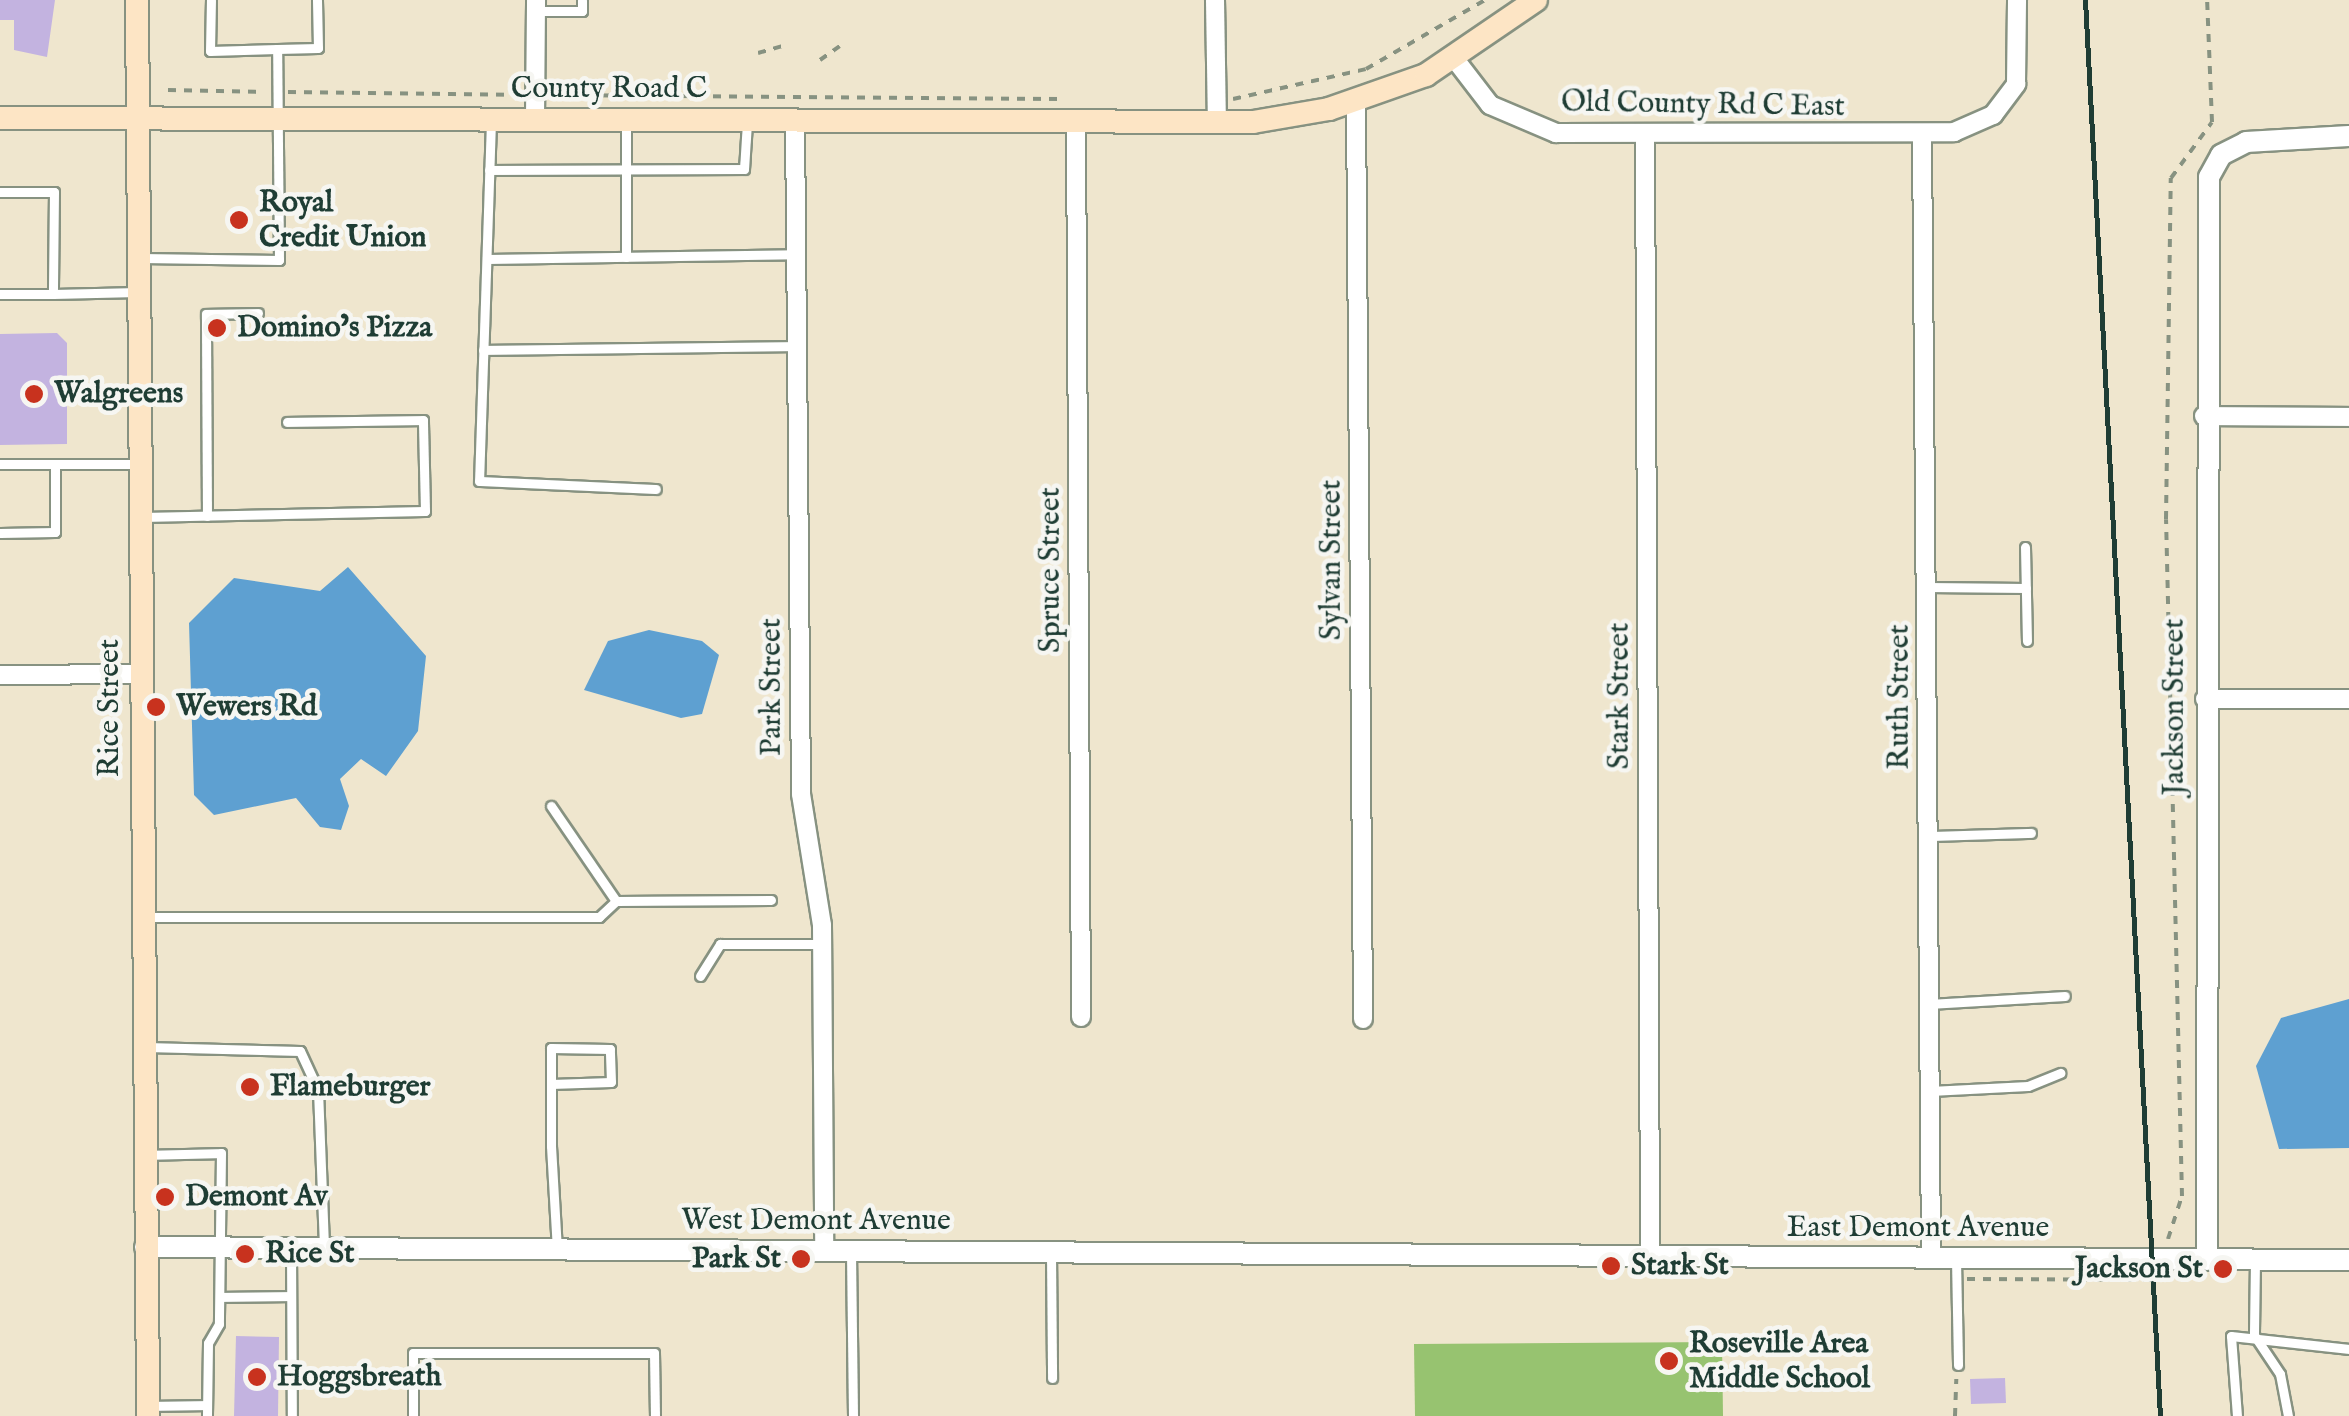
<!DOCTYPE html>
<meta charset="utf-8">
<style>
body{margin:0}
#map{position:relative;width:2349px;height:1416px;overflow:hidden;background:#efe6ce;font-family:"IM FELL English",serif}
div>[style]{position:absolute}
.green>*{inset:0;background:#97c370}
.water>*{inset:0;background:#5ea0d1}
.building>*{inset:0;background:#c3b3e0}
.path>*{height:4px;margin-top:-2px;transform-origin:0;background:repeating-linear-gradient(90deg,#879281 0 8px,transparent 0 16px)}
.roads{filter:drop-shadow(2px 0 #879281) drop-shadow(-2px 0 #879281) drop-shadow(0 2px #879281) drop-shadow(0 -2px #879281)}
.service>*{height:9px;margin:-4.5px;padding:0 4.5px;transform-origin:4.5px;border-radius:4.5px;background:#fff}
.minor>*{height:18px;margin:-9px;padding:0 9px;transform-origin:9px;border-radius:9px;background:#fff}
.tertiary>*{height:20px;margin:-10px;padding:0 10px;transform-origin:10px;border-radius:10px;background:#fff}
.secondary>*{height:22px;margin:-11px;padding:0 11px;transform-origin:11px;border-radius:11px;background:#fde5c5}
.rail>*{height:5px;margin:-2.5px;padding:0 2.5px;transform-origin:2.5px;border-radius:2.5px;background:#1f3d34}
.dots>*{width:28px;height:28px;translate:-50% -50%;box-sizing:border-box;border:5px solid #f6f6f2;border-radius:50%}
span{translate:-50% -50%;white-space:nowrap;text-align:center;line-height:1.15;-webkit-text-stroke:9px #f6f6f2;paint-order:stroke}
.street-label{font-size:30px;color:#1f3d34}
.poi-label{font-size:30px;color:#1f3d34;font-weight:700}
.left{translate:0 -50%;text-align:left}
.right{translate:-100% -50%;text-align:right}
</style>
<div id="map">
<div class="green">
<i style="clip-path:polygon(1722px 1342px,1723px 1416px,1415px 1416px,1414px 1344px)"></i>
</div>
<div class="water">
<i style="clip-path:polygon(348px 567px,426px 656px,418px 731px,386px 776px,361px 759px,340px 779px,349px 806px,341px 830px,320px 827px,296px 798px,214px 815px,194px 795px,189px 623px,234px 578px,320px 591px)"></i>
<i style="clip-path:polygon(649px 630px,702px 641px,719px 655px,702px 714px,681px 718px,584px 690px,608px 641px)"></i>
<i style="clip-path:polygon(2349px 999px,2349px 1148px,2279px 1149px,2256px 1066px,2281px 1018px)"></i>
</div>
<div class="building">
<i style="clip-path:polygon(0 0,55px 0,47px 57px,14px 50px,14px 20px,0 20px)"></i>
<i style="clip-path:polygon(57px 333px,67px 343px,67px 444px,0 445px,0 334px)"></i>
<i style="clip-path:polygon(236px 1336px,279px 1337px,278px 1416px,234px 1416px)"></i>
<i style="clip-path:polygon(2005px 1378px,2006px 1403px,1971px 1404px,1970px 1379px)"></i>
</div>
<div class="path">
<i style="left:758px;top:53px;width:25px;rotate:-16deg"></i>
<i style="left:820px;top:60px;width:24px;rotate:-35deg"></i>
<i style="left:168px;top:90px;width:95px;rotate:1.2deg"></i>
<i style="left:288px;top:92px;width:230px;rotate:0.7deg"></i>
<i style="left:553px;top:95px;width:510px;rotate:0.45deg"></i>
<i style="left:1233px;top:99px;width:136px;rotate:-12.7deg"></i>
<i style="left:1366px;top:69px;width:138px;rotate:-30.1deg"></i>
<i style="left:2168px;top:1239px;width:45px;rotate:-72deg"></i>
<i style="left:2182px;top:1196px;width:677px;rotate:-91.35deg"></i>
<i style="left:2166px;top:519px;width:341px;rotate:-89.2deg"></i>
<i style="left:2171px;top:178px;width:69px;rotate:-53.8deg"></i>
<i style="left:2212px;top:122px;width:122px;rotate:-92.3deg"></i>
<i style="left:1967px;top:1279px;width:191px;rotate:0.3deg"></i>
<i style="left:1955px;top:1416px;width:37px;rotate:-88deg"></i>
</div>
<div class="roads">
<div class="service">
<i style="left:536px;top:11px;width:46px"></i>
<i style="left:582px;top:11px;width:11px;rotate:-90deg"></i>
<i style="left:277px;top:49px;width:41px;rotate:-1.4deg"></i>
<i style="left:318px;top:48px;width:48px;rotate:-91.2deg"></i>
<i style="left:491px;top:121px;width:360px;rotate:91.9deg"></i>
<i style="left:479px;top:481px;width:177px;rotate:2.6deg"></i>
<i style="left:489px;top:170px;width:255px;rotate:-0.2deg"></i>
<i style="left:744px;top:169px;width:47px;rotate:-86.3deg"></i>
<i style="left:0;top:192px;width:54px"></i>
<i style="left:54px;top:192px;width:102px;rotate:90.6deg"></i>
<i style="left:53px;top:294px;width:85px;rotate:-1.3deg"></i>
<i style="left:626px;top:257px;width:135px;rotate:-90deg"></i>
<i style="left:141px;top:258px;width:138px;rotate:0.8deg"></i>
<i style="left:279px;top:260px;width:211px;rotate:-90.5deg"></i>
<i style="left:277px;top:49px;width:67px;rotate:178.3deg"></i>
<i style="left:210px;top:51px;width:51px;rotate:-88.9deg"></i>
<i style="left:487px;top:259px;width:309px;rotate:-0.9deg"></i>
<i style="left:0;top:294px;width:53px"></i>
<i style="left:483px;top:350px;width:314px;rotate:-0.7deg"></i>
<i style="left:0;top:464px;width:139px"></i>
<i style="left:207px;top:516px;width:202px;rotate:-90.3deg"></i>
<i style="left:206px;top:314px;width:52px;rotate:-1.1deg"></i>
<i style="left:142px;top:517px;width:283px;rotate:-1.2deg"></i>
<i style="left:425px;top:511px;width:91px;rotate:-91.3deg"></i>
<i style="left:423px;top:420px;width:136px;rotate:179.2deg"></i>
<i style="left:0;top:533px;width:55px;rotate:-1deg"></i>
<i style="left:55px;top:532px;width:68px;rotate:-90deg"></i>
<i style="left:2025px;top:547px;width:94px;rotate:88.8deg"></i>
<i style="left:1927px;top:587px;width:99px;rotate:0.6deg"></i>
<i style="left:551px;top:806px;width:115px;rotate:55.6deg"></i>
<i style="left:1928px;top:836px;width:103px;rotate:-1.7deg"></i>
<i style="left:144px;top:917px;width:455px"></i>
<i style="left:599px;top:917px;width:23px;rotate:-43deg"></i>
<i style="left:616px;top:901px;width:155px;rotate:-0.4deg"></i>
<i style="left:700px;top:976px;width:38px;rotate:-58deg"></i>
<i style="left:720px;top:944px;width:102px"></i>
<i style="left:1929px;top:1004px;width:136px;rotate:-3.4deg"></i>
<i style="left:146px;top:1047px;width:154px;rotate:1.5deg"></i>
<i style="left:300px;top:1051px;width:43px;rotate:65.2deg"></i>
<i style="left:318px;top:1090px;width:158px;rotate:87.8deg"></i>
<i style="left:551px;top:1084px;width:60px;rotate:-1.9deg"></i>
<i style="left:611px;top:1082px;width:33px;rotate:-92deg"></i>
<i style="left:610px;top:1049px;width:59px;rotate:-179deg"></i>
<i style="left:551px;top:1048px;width:98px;rotate:90deg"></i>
<i style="left:551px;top:1146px;width:103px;rotate:86.7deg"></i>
<i style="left:1930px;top:1091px;width:98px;rotate:-2.9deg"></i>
<i style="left:2028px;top:1086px;width:35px;rotate:-22deg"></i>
<i style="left:147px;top:1155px;width:74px;rotate:-1.5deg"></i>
<i style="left:221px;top:1153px;width:171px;rotate:90.7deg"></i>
<i style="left:219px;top:1324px;width:22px;rotate:120deg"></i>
<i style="left:208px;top:1343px;width:73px;rotate:90.8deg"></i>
<i style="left:291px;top:1249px;width:167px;rotate:89.7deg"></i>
<i style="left:851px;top:1252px;width:164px;rotate:89.3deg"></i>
<i style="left:1051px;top:1253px;width:125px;rotate:89.5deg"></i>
<i style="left:1956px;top:1259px;width:106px;rotate:88.9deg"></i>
<i style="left:2255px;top:1260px;width:75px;rotate:90.8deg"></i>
<i style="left:2254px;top:1335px;width:47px;rotate:56.3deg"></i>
<i style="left:2280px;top:1374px;width:43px;rotate:79.2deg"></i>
<i style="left:220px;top:1297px;width:71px;rotate:-0.8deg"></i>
<i style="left:150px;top:1406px;width:57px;rotate:-1deg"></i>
<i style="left:413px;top:1416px;width:63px;rotate:-90deg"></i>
<i style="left:413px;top:1353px;width:241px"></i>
<i style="left:654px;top:1353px;width:63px;rotate:89.1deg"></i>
<i style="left:2237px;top:1416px;width:80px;rotate:-94.3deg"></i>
<i style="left:2231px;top:1336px;width:119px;rotate:6.3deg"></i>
</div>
<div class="minor">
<i style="left:1215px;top:0;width:124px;rotate:89.1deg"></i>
<i style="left:1454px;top:58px;width:59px;rotate:52.5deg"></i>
<i style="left:1490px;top:105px;width:72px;rotate:23deg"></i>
<i style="left:1556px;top:133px;width:398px;rotate:-0.1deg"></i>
<i style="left:1954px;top:132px;width:43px;rotate:-23.6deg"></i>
<i style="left:1993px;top:115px;width:39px;rotate:-53deg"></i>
<i style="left:2016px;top:84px;width:84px;rotate:-89.3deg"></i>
<i style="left:1356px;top:101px;width:918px;rotate:89.56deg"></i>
<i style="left:535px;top:119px;width:119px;rotate:-89.5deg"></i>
<i style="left:795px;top:120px;width:674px;rotate:89.49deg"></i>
<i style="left:801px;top:794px;width:133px;rotate:80.9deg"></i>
<i style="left:822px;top:925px;width:326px;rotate:89.6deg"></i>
<i style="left:1076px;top:123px;width:894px;rotate:89.68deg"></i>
<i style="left:1645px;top:134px;width:1123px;rotate:89.74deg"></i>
<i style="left:1922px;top:135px;width:1124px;rotate:89.54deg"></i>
<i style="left:2204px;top:416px;width:145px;rotate:0.4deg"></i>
<i style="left:0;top:675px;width:139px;rotate:-0.4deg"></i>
<i style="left:2205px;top:699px;width:144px"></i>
</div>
<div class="tertiary">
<i style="left:145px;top:1247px;width:2204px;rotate:0.34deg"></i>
<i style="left:2207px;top:1260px;width:1083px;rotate:-89.89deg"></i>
<i style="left:2209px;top:177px;width:25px;rotate:-61deg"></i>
<i style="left:2221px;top:155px;width:28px;rotate:-27deg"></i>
<i style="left:2246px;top:142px;width:103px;rotate:-3.3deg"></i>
</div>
<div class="secondary">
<i style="left:137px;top:0;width:1416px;rotate:89.55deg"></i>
<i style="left:0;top:118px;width:1253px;rotate:0.18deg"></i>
<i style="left:1253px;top:122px;width:77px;rotate:-9.7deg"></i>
<i style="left:1329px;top:109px;width:103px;rotate:-19.3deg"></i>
<i style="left:1426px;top:75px;width:133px;rotate:-34.3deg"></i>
</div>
</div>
<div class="rail">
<i style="left:2085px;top:0;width:1418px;rotate:86.97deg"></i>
</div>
<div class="dots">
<i style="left:239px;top:220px;background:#c8321e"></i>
<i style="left:217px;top:328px;background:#c8321e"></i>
<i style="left:34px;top:394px;background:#c8321e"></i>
<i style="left:156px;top:707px;background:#c8321e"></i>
<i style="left:250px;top:1087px;background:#c8321e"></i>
<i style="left:165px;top:1197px;background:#c8321e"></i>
<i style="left:245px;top:1254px;background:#c8321e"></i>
<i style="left:801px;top:1259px;background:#c8321e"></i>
<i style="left:1611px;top:1266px;background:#c8321e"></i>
<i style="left:2223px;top:1269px;background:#c8321e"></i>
<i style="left:1669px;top:1361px;background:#c8321e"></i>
<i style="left:257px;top:1377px;background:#c8321e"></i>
</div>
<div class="street-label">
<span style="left:609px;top:89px">County Road C</span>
<span style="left:1703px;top:105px;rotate:1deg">Old County Rd C East</span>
<span style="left:1332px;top:560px;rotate:-90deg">Sylvan Street</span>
<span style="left:1051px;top:570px;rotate:-90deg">Spruce Street</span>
<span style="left:772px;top:687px;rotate:-90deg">Park Street</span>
<span style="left:1620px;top:696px;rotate:-90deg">Stark Street</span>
<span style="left:1900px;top:697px;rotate:-90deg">Ruth Street</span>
<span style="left:2175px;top:707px;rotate:-90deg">Jackson Street</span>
<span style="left:110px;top:708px;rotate:-90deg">Rice Street</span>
<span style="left:816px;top:1221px">West Demont Avenue</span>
<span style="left:1918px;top:1228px">East Demont Avenue</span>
</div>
<div class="poi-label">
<span class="left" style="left:259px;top:220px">Royal<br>Credit Union</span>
<span class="left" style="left:237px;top:328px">Domino’s Pizza</span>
<span class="left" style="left:54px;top:394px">Walgreens</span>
<span class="left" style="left:176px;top:707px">Wewers Rd</span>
<span class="left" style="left:270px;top:1087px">Flameburger</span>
<span class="left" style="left:185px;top:1197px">Demont Av</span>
<span class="left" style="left:265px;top:1254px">Rice St</span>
<span class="right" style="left:781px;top:1259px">Park St</span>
<span class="left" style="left:1631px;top:1266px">Stark St</span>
<span class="right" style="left:2203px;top:1269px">Jackson St</span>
<span class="left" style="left:1689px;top:1361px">Roseville Area<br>Middle School</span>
<span class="left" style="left:277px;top:1377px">Hoggsbreath</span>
</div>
</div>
